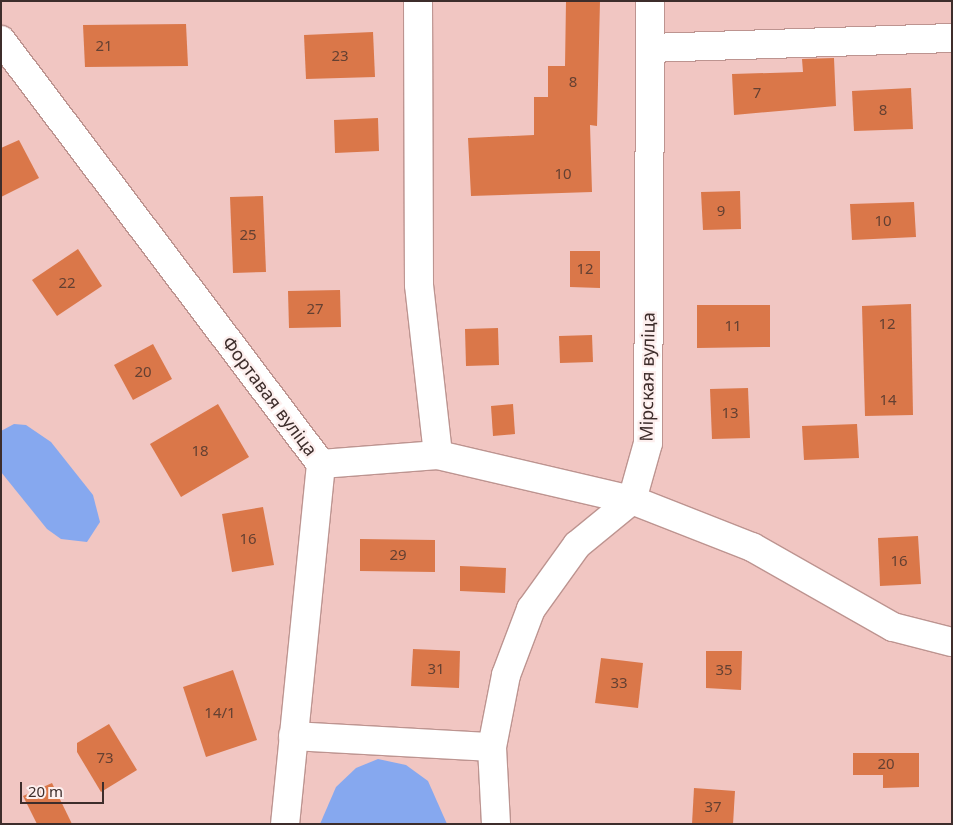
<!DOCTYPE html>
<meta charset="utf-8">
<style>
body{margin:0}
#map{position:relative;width:953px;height:825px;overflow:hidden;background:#f1c6c2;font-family:"Noto Sans",sans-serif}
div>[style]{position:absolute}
.water>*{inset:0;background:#86a8ef}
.building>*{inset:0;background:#da7749}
.roads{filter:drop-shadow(1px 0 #bd9490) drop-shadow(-1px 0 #bd9490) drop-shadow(0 1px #bd9490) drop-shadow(0 -1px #bd9490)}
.minor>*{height:28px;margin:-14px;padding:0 14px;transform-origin:14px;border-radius:14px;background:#fff}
span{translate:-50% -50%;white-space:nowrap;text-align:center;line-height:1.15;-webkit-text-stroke:4.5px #fdefee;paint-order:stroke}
.number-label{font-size:15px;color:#644032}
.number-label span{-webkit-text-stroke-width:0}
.street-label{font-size:18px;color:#3d2d2b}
.frame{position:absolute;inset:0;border:2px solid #3d2d2b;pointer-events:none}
.scale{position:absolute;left:20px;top:782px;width:84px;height:22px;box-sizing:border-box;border:2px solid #3d2d2b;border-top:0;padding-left:6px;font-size:15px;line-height:18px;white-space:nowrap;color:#3d2d2b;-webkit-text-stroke:4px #fdefee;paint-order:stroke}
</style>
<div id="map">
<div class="water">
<i style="clip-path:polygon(14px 424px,26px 425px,51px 442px,93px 495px,100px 522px,87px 542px,61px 539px,47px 529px,1px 472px,1px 431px)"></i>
<i style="clip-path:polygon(378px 759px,406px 765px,428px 781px,447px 824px,320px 824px,336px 787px,356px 768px)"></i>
</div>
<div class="building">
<i style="clip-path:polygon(566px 1px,600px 1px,597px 126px,590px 125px,592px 192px,471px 196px,468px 138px,534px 135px,534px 97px,548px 97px,548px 66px,565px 66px)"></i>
<i style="clip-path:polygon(186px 24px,188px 66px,85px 67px,83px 25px)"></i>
<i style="clip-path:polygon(373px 32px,375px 77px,306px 79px,304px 35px)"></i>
<i style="clip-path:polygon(834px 58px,836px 106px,734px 115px,732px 74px,803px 72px,802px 59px)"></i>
<i style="clip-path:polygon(911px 88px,913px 129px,854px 131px,852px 91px)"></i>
<i style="clip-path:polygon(378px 118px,379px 151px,335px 153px,334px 120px)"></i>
<i style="clip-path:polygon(19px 140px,39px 178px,1px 197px,1px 148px)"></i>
<i style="clip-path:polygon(740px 191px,741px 229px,703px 230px,701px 192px)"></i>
<i style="clip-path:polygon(263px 196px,266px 272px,233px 273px,230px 197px)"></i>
<i style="clip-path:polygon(914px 202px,916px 237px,852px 240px,850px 204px)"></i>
<i style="clip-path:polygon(78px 249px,102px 286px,57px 316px,32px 280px)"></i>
<i style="clip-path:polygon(570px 251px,600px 251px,600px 288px,570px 287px)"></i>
<i style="clip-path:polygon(340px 290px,341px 327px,289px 328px,288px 291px)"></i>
<i style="clip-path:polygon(911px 304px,913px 415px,865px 416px,862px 306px)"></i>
<i style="clip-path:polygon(697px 305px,770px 305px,770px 347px,697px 348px)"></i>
<i style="clip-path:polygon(498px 328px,499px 365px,466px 366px,465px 329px)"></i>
<i style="clip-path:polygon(592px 335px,593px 362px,560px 363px,559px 336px)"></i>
<i style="clip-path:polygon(153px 344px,172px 379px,133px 400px,114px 365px)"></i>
<i style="clip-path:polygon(748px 388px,750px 438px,712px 439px,710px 389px)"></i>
<i style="clip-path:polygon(218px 404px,249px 457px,181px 497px,150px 444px)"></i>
<i style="clip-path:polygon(513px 404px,515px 434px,493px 436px,491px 406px)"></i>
<i style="clip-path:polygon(857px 424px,859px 458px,804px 460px,802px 426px)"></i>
<i style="clip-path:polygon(263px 507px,274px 565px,232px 572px,222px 514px)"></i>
<i style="clip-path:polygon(918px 536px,921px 584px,880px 586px,878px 538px)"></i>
<i style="clip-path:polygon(360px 539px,435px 540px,435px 572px,360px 571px)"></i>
<i style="clip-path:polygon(460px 566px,506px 568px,505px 593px,460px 591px)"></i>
<i style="clip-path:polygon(413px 649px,460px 651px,459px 688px,411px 686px)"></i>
<i style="clip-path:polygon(706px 651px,742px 651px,741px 690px,706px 688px)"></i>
<i style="clip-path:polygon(601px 658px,643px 663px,638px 708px,595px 703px)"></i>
<i style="clip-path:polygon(233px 670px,257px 740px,206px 757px,183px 687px)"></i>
<i style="clip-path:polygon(109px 724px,137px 770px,101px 792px,77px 752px,77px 743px)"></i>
<i style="clip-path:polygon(853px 753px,919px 753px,919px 787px,883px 788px,883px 775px,853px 775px)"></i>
<i style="clip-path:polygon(52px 783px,72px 824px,37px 824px,23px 796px)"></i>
<i style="clip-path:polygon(694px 788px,735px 791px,733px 824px,692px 824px)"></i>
</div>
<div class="roads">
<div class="minor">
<i style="left:418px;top:1px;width:284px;rotate:89.8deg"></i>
<i style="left:419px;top:285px;width:171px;rotate:83.6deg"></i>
<i style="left:1px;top:40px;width:531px;rotate:52.96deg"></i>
<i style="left:321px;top:464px;width:362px;rotate:95.7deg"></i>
<i style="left:650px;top:48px;width:302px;rotate:-1.9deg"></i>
<i style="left:321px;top:464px;width:117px;rotate:-4.4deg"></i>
<i style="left:438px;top:455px;width:199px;rotate:13.1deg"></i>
<i style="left:632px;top:500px;width:129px;rotate:21.4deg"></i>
<i style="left:752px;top:547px;width:162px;rotate:29.6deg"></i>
<i style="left:893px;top:627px;width:61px;rotate:14.3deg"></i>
<i style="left:293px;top:736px;width:199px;rotate:3.2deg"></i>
<i style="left:496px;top:824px;width:77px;rotate:-93deg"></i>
<i style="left:492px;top:747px;width:73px;rotate:-79deg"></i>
<i style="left:506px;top:675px;width:71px;rotate:-69.3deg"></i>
<i style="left:531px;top:609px;width:79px;rotate:-54.3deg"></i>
<i style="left:577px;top:545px;width:71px;rotate:-39.3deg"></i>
<i style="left:632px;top:500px;width:59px;rotate:-74.3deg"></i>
<i style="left:648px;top:443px;width:442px;rotate:-89.7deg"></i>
</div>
</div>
<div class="number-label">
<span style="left:104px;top:46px">21</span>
<span style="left:340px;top:56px">23</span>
<span style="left:573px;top:82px">8</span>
<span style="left:757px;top:93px">7</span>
<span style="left:883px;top:110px">8</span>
<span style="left:563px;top:174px">10</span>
<span style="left:721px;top:211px">9</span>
<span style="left:883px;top:221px">10</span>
<span style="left:248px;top:235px">25</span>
<span style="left:585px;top:269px">12</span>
<span style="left:67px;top:283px">22</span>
<span style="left:315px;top:309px">27</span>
<span style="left:887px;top:324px">12</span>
<span style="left:733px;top:326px">11</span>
<span style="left:143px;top:372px">20</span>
<span style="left:888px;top:400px">14</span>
<span style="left:730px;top:413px">13</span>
<span style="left:200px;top:451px">18</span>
<span style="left:248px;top:539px">16</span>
<span style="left:398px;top:555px">29</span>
<span style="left:899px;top:561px">16</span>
<span style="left:436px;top:669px">31</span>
<span style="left:724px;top:670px">35</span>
<span style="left:619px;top:683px">33</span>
<span style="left:220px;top:713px">14/1</span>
<span style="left:105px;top:758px">73</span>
<span style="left:886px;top:764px">20</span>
<span style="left:713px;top:807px">37</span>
</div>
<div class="street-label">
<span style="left:647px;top:377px;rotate:-89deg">Мірская вуліца</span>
<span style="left:270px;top:396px;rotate:53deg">Фортавая вуліца</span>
</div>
<div class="frame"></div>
<div class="scale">20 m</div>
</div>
